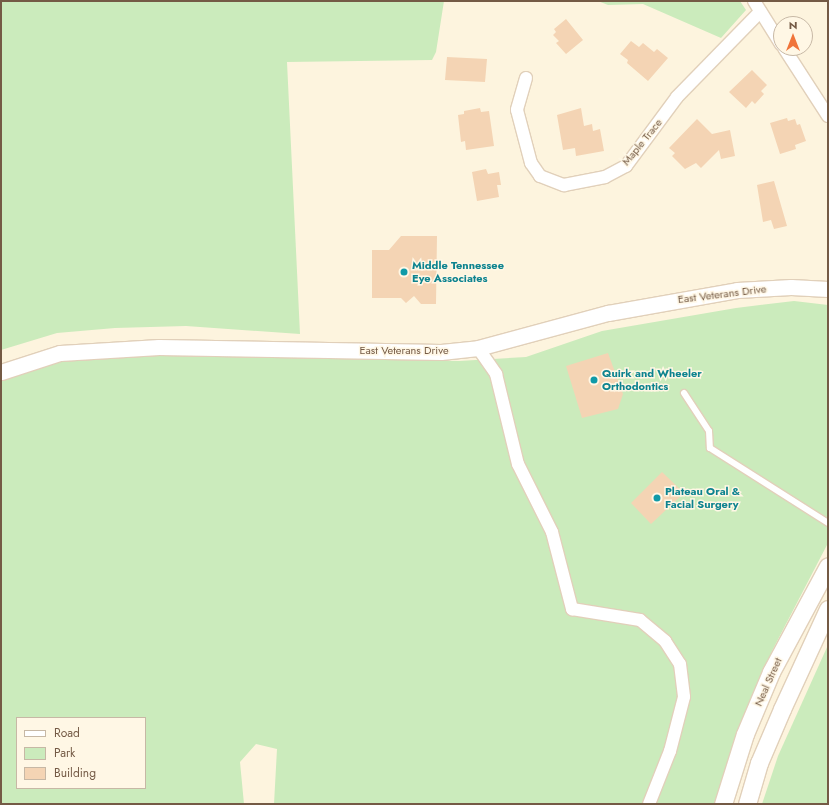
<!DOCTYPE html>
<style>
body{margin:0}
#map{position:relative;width:829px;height:805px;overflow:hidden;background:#fdf4de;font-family:Jost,sans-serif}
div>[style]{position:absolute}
.green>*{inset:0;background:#cbebbc}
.building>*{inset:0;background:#f4d4b4}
.roads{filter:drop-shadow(1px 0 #e1d0ba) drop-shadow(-1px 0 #e1d0ba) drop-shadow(0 1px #e1d0ba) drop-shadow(0 -1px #e1d0ba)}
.service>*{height:6px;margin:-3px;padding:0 3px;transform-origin:3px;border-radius:3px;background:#fff}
.minor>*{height:12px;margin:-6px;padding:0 6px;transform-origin:6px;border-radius:6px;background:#fff}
.tertiary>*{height:15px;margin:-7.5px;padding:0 7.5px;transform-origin:7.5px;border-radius:7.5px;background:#fff}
.secondary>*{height:17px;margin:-8.5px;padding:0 8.5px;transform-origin:8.5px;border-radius:8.5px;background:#fff}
.dots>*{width:11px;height:11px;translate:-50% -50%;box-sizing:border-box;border:2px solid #fff7e5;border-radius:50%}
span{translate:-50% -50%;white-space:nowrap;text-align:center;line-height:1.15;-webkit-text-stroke:3px #fff7e5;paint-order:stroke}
.street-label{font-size:11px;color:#745a45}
.culture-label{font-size:11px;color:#0d838f;font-weight:700}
.left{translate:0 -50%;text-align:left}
.frame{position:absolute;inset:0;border:2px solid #745a45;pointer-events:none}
.legend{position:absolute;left:16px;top:717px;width:130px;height:72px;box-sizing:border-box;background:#fff7e5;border:1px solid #c7b8a5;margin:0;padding:5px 7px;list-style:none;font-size:12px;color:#745a45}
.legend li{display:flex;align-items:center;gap:8px;height:20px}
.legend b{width:20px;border:1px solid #c7b8a5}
.north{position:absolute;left:773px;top:16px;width:40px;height:40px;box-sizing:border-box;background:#fff7e5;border:1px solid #c7b8a5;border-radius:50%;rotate:0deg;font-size:11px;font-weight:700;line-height:16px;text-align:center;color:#745a45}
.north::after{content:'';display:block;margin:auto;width:14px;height:18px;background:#f0743a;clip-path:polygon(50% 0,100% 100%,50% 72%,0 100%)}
</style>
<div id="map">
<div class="green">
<i style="clip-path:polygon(1px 1px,444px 1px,436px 52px,432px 60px,287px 62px,300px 334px,186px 326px,115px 328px,57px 333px,1px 350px)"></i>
<i style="clip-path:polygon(598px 1px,740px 1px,746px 10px,721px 38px,643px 4px,608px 5px)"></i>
<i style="clip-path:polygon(evenodd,794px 301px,828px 305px,828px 543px,773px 649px,741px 722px,714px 804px,274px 804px,277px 749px,256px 744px,240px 762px,244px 804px,1px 804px,1px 381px,37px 366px,73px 359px,140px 355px,459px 361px,526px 357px,602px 331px,736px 308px,794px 301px,17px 718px,145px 718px,145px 788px,17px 788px,17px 718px)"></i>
<i style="clip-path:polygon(828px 645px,828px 804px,762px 804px,778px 756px)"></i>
</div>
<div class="building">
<i style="clip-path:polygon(566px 19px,583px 40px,566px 54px,556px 43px,559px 41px,553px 35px,556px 32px,554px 29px)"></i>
<i style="clip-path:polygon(631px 41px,639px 47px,643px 43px,654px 52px,657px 49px,668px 58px,648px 81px,627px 63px,628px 60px,620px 54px)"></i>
<i style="clip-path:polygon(447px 57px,487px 59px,485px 82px,445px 80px)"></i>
<i style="clip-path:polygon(752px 70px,767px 85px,761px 91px,764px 94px,755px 104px,752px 101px,746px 108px,729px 92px)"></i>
<i style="clip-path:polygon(480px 108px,481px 112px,489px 111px,494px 146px,466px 150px,465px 141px,461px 142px,458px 115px,464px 114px,464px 111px)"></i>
<i style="clip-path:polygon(581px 108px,584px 126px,592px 124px,593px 131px,600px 129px,604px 151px,576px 156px,575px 148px,563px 150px,557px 115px)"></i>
<i style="clip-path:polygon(787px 118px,788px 121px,795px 119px,797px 125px,800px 124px,806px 141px,795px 145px,796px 149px,780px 154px,770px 123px)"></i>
<i style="clip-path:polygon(697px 119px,712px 134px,730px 130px,735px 156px,721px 159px,719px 150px,701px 168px,696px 163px,685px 169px,672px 156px,675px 153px,669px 148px)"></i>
<i style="clip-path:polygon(486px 169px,488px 174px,499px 172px,501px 185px,497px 185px,499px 197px,477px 201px,472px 172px)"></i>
<i style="clip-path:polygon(774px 181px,787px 226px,774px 229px,771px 220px,763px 222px,757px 185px)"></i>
<i style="clip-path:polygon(401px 236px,437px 236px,436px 304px,421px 304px,414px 296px,406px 303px,401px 298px,372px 298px,372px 250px,389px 250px)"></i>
<i style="clip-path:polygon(608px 353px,623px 394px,618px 409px,582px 418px,566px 366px)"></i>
<i style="clip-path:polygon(662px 472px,684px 493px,651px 524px,631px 503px)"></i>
</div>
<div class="roads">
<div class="service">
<i style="left:684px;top:393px;width:45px;rotate:56.7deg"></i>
<i style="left:709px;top:431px;width:17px;rotate:87deg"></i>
<i style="left:710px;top:448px;width:140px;rotate:32.4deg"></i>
</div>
<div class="minor">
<i style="left:754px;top:1px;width:51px;rotate:57.9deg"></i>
<i style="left:784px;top:48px;width:81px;rotate:57.1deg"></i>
<i style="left:526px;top:78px;width:33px;rotate:106deg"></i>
<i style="left:517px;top:110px;width:55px;rotate:75.2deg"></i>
<i style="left:531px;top:163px;width:16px;rotate:55deg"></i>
<i style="left:540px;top:176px;width:26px;rotate:21deg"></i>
<i style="left:564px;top:185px;width:42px;rotate:-11deg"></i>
<i style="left:605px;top:177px;width:24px;rotate:-28deg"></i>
<i style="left:626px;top:166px;width:86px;rotate:-53.5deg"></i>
<i style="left:677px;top:97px;width:119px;rotate:-45.7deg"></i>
<i style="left:478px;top:348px;width:32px;rotate:55deg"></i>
<i style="left:496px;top:374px;width:93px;rotate:76.3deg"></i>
<i style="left:518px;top:464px;width:76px;rotate:63.4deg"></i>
<i style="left:552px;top:532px;width:80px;rotate:75.4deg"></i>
<i style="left:572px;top:609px;width:69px;rotate:9.2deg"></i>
<i style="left:640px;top:620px;width:33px;rotate:40deg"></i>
<i style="left:665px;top:641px;width:27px;rotate:57deg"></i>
<i style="left:680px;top:664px;width:33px;rotate:83deg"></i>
<i style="left:684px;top:697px;width:56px;rotate:104.5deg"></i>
<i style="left:670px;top:751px;width:57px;rotate:111.6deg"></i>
</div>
<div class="tertiary">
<i style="left:1px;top:372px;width:62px;rotate:-17.9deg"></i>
<i style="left:60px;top:353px;width:99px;rotate:-3.5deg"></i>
<i style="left:159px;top:347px;width:282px;rotate:1deg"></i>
<i style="left:441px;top:352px;width:37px;rotate:-6deg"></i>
<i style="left:478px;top:348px;width:135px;rotate:-15.1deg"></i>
<i style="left:608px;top:313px;width:131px;rotate:-10.1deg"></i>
<i style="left:737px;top:290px;width:54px;rotate:-3.2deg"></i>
<i style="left:791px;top:287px;width:37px;rotate:3deg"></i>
</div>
<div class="secondary">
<i style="left:723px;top:804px;width:73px;rotate:-72.6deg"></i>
<i style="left:745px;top:734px;width:67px;rotate:-67.2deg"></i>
<i style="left:771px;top:672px;width:120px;rotate:-61.7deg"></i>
<i style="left:747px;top:804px;width:43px;rotate:-73.7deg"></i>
<i style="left:759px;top:763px;width:59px;rotate:-66.9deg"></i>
<i style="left:782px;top:709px;width:110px;rotate:-65.3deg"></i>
</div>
</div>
<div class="dots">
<i style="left:404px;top:272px;background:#0f9aa8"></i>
<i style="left:594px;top:380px;background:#0f9aa8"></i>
<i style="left:657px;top:498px;background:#0f9aa8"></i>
</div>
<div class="street-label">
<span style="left:642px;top:142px;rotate:-51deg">Maple Trace</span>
<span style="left:722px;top:294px;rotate:-7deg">East Veterans Drive</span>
<span style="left:404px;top:350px">East Veterans Drive</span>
<span style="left:768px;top:682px;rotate:-66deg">Neal Street</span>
</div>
<div class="culture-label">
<span class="left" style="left:412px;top:272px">Middle Tennessee<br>Eye Associates</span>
<span class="left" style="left:602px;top:380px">Quirk and Wheeler<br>Orthodontics</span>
<span class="left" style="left:665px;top:498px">Plateau Oral &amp;<br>Facial Surgery</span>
</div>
<div class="frame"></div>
<ul class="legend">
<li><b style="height:5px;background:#fff"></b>Road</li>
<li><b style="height:11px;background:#cbebbc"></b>Park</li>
<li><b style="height:11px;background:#f4d4b4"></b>Building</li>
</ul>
<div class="north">N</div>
</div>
